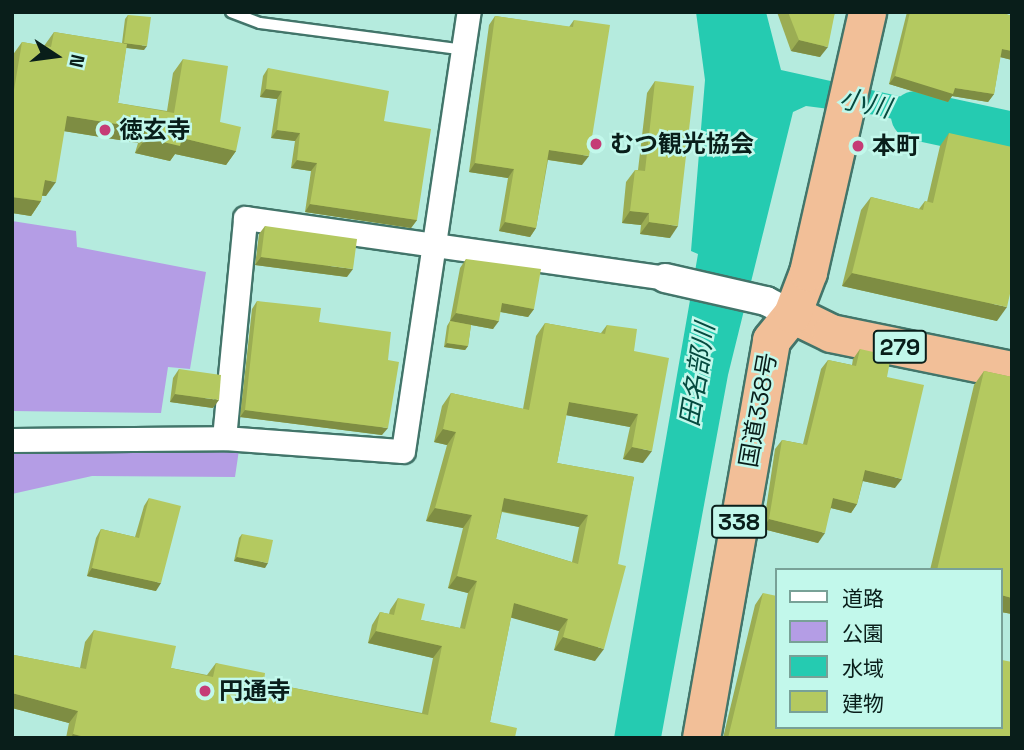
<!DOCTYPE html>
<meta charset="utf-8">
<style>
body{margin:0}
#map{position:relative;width:1024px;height:750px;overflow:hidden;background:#b5ebde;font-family:"Space Grotesk","Noto Sans JP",sans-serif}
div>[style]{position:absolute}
.green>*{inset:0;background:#b49de5}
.water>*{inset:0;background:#25cbb1}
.river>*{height:49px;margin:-24.5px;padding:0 24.5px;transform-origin:24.5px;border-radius:24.5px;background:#25cbb1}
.roads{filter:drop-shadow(2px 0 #42756a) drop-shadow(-2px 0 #42756a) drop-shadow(0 2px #42756a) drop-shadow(0 -2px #42756a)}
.service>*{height:10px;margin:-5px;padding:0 5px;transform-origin:5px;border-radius:5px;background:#fff}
.minor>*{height:23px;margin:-11.5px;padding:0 11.5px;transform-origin:11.5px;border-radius:11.5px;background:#fff}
.tertiary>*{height:28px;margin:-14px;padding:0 14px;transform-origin:14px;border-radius:14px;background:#fff}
.trunk>*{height:37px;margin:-18.5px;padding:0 18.5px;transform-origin:18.5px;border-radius:18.5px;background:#f2bf98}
.wall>*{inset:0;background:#9bad53}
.shaded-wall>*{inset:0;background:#7e8d43}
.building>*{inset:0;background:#b4c960}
.dots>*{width:19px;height:19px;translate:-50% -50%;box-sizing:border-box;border:4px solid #c2f8eb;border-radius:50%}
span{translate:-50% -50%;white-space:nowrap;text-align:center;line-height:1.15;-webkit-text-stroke:5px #c2f8eb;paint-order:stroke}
.shield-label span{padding:2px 5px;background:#c2f8eb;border:2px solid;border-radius:5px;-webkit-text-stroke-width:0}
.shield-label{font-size:23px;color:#091e1a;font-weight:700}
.poi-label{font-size:24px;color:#091e1a;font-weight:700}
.left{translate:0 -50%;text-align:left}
.street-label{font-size:24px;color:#091e1a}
.water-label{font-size:26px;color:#054a3f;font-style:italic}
.frame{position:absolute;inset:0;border:14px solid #091e1a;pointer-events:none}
.legend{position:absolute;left:775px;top:568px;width:228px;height:161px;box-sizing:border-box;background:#c2f8eb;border:2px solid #78a197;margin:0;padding:9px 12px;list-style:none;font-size:21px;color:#091e1a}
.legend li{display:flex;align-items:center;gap:14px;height:35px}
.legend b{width:35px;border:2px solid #78a197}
.north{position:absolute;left:21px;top:21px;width:70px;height:70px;-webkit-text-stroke:5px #c2f8eb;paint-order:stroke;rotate:103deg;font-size:19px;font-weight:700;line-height:28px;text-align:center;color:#091e1a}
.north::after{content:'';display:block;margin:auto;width:24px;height:32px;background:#091e1a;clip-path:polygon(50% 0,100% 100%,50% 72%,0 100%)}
</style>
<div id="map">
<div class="green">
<i style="clip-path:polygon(12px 221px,76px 231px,77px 247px,206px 272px,190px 369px,168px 367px,161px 413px,12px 411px)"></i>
<i style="clip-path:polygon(240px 443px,235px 477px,92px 476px,12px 494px,12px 451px,180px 452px)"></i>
</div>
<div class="water">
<i style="clip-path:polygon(696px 12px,766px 12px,781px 70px,984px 115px,976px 139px,876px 115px,806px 106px,793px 112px,728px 375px,661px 738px,614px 738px,698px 254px,691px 251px,705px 80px)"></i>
</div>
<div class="river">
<i style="left:915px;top:115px;width:99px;rotate:12.2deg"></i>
</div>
<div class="roads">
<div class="service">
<i style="left:231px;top:12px;width:31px;rotate:21deg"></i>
<i style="left:260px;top:23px;width:206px;rotate:7.5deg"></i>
</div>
<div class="minor">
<i style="left:224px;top:438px;width:221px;rotate:-84.5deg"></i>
<i style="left:245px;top:218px;width:424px;rotate:8.1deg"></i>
<i style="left:12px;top:440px;width:212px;rotate:-0.5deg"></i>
<i style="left:224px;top:438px;width:179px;rotate:4.2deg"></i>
<i style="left:403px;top:451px;width:444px;rotate:-81.5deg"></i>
</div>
<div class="tertiary">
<i style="left:665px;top:278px;width:104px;rotate:12.8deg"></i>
<i style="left:766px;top:301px;width:29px;rotate:27deg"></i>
</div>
<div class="trunk">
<i style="left:792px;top:314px;width:43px;rotate:26deg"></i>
<i style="left:831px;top:333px;width:185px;rotate:11.6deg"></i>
<i style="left:701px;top:738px;width:404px;rotate:-80deg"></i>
<i style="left:771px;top:340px;width:33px;rotate:-51deg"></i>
<i style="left:792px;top:314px;width:45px;rotate:-69.1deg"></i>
<i style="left:808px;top:272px;width:267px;rotate:-77.2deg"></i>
</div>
</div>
<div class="wall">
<i style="clip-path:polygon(777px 12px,835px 12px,820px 57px,791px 51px)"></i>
<i style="clip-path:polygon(907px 12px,999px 12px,1012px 16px,1012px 60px,1000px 57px,994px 94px,988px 102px,952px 96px,948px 102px,889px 84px)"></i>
<i style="clip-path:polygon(128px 15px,144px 50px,126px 48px,118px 103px,167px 111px,173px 73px,183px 59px,236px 151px,226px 165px,175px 154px,170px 161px,135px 153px,138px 143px,64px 131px,46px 196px,42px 196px,41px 201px,31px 216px,12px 213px,12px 56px,22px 42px,44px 46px,54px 32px,122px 43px,125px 19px)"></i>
<i style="clip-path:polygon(495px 16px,569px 27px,574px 20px,582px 165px,548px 160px,536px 228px,530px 237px,499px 231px,508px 178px,469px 172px,489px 25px)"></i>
<i style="clip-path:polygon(268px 68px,384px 121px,417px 220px,411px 228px,305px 212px,311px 171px,291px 168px,295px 141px,271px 138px,277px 99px,260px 97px,263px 76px)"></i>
<i style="clip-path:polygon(655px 81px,670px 238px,640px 234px,641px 225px,622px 223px,626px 182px,635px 170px,638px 170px,647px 93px)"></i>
<i style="clip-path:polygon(949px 133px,997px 321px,842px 286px,861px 210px,871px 197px,919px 209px,925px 201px,927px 202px,940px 146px)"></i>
<i style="clip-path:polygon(265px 226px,347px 277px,255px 265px,259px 234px)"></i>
<i style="clip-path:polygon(466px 259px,534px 309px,528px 317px,500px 312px,493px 329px,471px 325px,468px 346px,465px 350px,444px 347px,447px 326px,450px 321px,460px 268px)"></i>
<i style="clip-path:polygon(257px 301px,319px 322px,388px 360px,382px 435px,240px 417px,252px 309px)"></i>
<i style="clip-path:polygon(evenodd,545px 323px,601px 333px,607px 325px,634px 351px,643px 463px,623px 459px,630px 427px,566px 415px,557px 463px,634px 477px,595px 661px,554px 650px,559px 631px,511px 617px,490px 722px,515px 737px,520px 738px,66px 738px,69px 723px,12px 708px,12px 658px,14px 655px,80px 668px,85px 642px,94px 630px,171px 668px,207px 675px,216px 663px,264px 682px,422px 713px,433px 658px,368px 643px,372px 625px,380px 612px,389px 614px,390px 610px,398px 598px,421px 620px,460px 628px,468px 593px,448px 588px,463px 528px,426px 521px,447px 445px,434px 442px,442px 406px,451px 393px,523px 409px,536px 336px,545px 323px,502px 512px,579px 527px,572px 562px,496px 539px,502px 512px)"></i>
<i style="clip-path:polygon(860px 349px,887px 377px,895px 488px,863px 481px,857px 504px,851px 513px,831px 508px,818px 543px,763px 529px,775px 449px,782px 440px,803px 444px,821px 369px,828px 360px,852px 365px,853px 359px)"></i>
<i style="clip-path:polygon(179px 369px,213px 408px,170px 402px,173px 378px)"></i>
<i style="clip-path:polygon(984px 371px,1012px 377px,1012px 614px,1001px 612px,1001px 570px,930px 570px,974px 385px)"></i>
<i style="clip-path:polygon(149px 498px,156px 591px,87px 576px,96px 538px,101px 529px,135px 537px,144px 506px)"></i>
<i style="clip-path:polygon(242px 534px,265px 568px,234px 561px,239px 538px)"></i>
<i style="clip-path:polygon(763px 593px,777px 727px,1001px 727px,1012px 738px,723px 738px,755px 605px)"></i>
</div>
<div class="shaded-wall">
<i style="clip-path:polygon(799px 40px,828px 47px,820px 57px,791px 51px)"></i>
<i style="clip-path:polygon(124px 43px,147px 46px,144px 50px,121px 47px)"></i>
<i style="clip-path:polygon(1002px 49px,1012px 51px,1012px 60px,996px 56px)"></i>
<i style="clip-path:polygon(895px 76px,955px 88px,994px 94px,988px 102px,952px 96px,948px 102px,889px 84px)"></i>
<i style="clip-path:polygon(266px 89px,282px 91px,277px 99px,260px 97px)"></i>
<i style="clip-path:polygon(67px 116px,148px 129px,138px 143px,57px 130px)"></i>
<i style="clip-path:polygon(277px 130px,300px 133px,295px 141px,271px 138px)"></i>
<i style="clip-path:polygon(146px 138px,182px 138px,236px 151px,226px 165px,175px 154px,170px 161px,135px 153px)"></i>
<i style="clip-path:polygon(549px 150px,589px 156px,582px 165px,543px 159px)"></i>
<i style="clip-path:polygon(297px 160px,317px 163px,311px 171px,291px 168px)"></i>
<i style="clip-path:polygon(475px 163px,514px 169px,508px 178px,469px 172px)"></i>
<i style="clip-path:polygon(45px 180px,56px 182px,46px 196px,35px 194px)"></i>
<i style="clip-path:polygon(12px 197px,41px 201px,31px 216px,12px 213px)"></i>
<i style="clip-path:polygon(310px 204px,417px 220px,411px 228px,305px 212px)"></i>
<i style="clip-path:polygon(630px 211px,649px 213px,641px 225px,622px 223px)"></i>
<i style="clip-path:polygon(505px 222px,536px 228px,530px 237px,499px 231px)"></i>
<i style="clip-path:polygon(649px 222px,678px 226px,670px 238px,640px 234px)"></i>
<i style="clip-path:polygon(261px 257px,353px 269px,347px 277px,255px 265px)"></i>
<i style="clip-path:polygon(852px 273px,1007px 307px,997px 321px,842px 286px)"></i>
<i style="clip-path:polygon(502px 303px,534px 309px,528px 317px,496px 311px)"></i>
<i style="clip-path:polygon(456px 313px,499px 321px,493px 329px,450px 321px)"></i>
<i style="clip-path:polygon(447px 343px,468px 346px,465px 350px,444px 347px)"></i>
<i style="clip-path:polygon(175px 394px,219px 400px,213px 408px,170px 402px)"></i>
<i style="clip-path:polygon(569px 402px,638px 414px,630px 427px,560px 414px)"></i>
<i style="clip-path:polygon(245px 410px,388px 428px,382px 435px,240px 417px)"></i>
<i style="clip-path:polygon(443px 429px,456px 432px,447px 445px,434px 442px)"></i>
<i style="clip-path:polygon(632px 447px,652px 451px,643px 463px,623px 459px)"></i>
<i style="clip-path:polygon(865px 470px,902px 479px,895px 488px,858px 480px)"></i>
<i style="clip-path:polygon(504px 498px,588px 515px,579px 527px,496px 510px)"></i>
<i style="clip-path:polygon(833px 498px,857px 504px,851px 513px,827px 507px)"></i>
<i style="clip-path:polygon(435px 508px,472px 515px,463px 528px,426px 521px)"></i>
<i style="clip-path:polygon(769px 519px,825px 533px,818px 543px,763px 529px)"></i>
<i style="clip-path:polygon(237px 557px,268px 563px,265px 568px,234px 561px)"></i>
<i style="clip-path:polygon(92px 568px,161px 583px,156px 591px,87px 576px)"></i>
<i style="clip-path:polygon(457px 576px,477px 581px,468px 593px,448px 588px)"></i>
<i style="clip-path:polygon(1001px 595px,1012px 598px,1012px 614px,1001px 612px)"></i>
<i style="clip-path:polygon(514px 603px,568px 619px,559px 631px,505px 616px)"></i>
<i style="clip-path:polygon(376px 631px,442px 646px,433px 658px,368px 643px)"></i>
<i style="clip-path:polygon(563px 637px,604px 649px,595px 661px,554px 650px)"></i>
<i style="clip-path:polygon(12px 693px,78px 711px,69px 723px,12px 708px)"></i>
<i style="clip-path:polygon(73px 734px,81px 736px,80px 738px,71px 738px)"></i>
</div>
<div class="building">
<i style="clip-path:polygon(788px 12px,835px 12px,828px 47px,799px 40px)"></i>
<i style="clip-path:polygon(910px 12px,999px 12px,1012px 16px,1012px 51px,1002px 49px,994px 94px,955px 88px,953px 94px,895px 76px)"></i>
<i style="clip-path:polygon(128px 15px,151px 17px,147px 46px,124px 43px)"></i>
<i style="clip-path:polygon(495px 16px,573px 27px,574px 20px,610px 25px,589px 156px,549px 150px,536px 228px,505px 222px,514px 169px,475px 163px)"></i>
<i style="clip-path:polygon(54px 32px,127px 44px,118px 103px,174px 113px,183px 59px,228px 66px,220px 122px,241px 127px,236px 151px,182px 138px,180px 146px,146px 138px,148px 129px,67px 116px,56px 182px,45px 180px,41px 201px,12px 197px,12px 102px,22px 42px,51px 47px)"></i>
<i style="clip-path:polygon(268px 68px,389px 91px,384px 121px,431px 129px,417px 220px,310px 204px,317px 163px,297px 160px,300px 133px,277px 130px,282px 91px,266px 89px)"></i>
<i style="clip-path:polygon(655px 81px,694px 86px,678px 226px,649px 222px,649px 213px,630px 211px,635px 170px,645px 171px)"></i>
<i style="clip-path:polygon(949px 133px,1012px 147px,1012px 285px,1007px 307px,852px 273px,871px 197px,923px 210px,925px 201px,933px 203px)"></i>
<i style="clip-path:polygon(265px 226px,357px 239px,353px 269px,261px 257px)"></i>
<i style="clip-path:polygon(466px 259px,541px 269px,534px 309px,502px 303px,499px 321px,456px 313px)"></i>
<i style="clip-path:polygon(257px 301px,321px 308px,319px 322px,391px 332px,388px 360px,399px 362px,388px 428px,245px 410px)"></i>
<i style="clip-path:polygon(450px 321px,471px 325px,468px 346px,447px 343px)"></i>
<i style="clip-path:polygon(evenodd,545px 323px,605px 334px,607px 325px,637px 329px,634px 351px,669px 358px,652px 451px,632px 447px,638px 414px,569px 402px,557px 463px,634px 477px,618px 564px,626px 566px,604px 649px,563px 637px,568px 619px,514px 603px,490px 722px,517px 728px,515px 737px,520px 738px,81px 738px,81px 736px,73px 734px,78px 711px,12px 693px,12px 666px,14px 655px,86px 669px,94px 630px,176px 646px,171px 668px,213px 677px,216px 663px,265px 673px,264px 682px,428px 715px,442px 646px,376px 631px,380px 612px,394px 615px,398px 598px,425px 604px,421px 620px,465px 629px,477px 581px,457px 576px,472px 515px,435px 508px,456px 432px,443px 429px,451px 393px,529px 410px,545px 323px,504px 498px,588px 515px,578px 564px,496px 539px,504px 498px)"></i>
<i style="clip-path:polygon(860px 349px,891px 356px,887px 377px,924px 385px,902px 479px,865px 470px,857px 504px,833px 498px,825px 533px,769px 519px,782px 440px,807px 445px,828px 360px,856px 366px)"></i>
<i style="clip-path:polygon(179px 369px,221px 375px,219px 400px,175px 394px)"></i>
<i style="clip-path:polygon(984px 371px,1012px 377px,1012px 598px,1001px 595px,1001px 570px,937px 570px)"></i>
<i style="clip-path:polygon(149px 498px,181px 506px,161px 583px,92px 568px,101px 529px,139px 538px)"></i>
<i style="clip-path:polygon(242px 534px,273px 540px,268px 563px,237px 557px)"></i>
<i style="clip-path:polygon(763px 593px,777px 596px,777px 727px,1001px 727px,1002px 660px,1012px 662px,1012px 738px,728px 738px)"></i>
</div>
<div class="dots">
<i style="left:105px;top:130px;background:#c53c76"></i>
<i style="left:596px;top:144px;background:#c53c76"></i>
<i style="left:858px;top:146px;background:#c53c76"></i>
<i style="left:205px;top:691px;background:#c53c76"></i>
</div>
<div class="shield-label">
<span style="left:900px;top:347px">279</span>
<span style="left:739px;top:522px">338</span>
</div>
<div class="poi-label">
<span class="left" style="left:119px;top:130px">徳玄寺</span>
<span class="left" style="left:610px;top:144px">むつ観光協会</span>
<span class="left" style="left:872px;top:146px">本町</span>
<span class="left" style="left:219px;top:691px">円通寺</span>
</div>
<div class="street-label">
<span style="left:758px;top:410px;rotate:-80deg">国道338号</span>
</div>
<div class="water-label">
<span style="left:865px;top:104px;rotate:12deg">小川</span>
<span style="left:698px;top:375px;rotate:-81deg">田名部川</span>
</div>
<div class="frame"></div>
<ul class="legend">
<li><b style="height:9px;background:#fff"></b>道路</li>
<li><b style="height:19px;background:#b49de5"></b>公園</li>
<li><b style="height:19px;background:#25cbb1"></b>水域</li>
<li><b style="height:19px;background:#b4c960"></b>建物</li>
</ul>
<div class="north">N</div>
</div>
